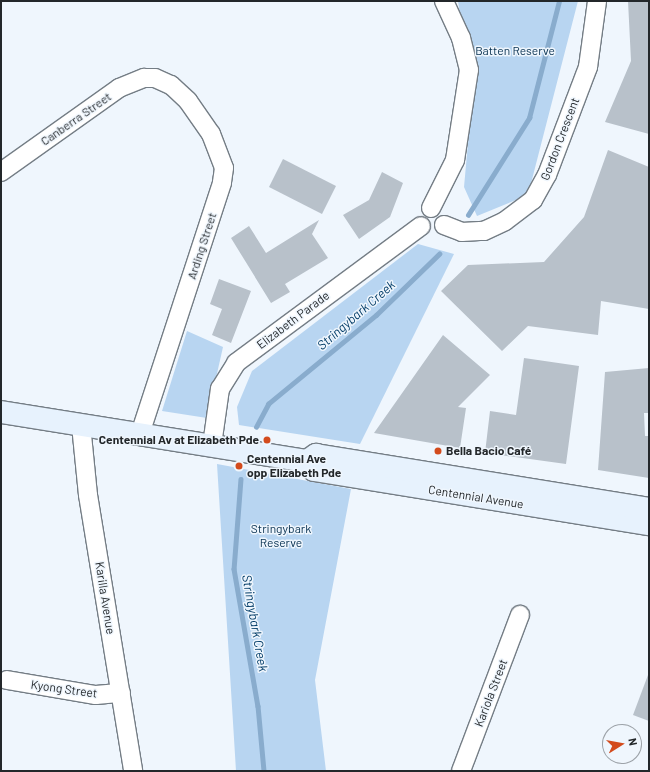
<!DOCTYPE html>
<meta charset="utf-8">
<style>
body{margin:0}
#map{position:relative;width:650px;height:772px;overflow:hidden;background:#eff6fd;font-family:Barlow,sans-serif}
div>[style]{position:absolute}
.green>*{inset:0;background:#b8d5f1}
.stream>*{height:4.5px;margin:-2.25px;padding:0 2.25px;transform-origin:2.25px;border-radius:2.25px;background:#89accd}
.building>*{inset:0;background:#b8c1ca}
.roads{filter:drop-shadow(1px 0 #747d85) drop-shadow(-1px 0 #747d85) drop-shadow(0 1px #747d85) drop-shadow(0 -1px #747d85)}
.minor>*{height:18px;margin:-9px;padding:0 9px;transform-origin:9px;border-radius:9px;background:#fff}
.secondary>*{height:22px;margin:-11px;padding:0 11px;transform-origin:11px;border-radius:11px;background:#e7f2fd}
.dots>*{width:11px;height:11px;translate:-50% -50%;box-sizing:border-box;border:2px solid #eff6fd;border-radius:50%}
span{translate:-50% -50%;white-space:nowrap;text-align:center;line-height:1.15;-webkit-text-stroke:3px #eff6fd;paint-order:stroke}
.park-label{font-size:12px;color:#042e4e}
.street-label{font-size:12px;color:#23272a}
.poi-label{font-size:12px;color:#23272a;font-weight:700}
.right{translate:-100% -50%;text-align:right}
.left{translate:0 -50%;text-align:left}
.water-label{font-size:13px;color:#063f6a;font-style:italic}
.frame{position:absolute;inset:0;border:2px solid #23272a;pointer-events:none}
.north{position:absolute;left:602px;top:724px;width:40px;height:40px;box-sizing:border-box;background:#eff6fd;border:1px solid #9da3a9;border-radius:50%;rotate:79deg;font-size:11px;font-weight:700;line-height:16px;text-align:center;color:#23272a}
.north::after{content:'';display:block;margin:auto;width:14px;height:18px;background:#d34b1d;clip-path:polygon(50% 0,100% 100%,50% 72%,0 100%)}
</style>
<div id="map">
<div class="green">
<i style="clip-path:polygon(458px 1px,578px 1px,528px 195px,477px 216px,464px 187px,472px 99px)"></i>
<i style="clip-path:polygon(418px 244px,454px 254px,360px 444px,239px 425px,237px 407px,252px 371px)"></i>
<i style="clip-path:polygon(187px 331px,223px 347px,207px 418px,162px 411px)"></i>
<i style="clip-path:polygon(217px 464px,351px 489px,315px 680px,326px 771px,236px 771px)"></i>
</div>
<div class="stream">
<i style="left:468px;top:215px;width:115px;rotate:-57.8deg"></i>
<i style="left:529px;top:118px;width:121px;rotate:-75.6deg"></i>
<i style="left:256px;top:427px;width:26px;rotate:-62deg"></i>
<i style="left:268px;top:404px;width:140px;rotate:-39.5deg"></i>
<i style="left:376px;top:315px;width:88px;rotate:-44.1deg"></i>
<i style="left:241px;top:479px;width:90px;rotate:94.4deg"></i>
<i style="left:234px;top:569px;width:139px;rotate:80.1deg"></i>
<i style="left:258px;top:706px;width:65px;rotate:84.7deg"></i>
</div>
<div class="building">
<i style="clip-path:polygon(628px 1px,649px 1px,649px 134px,605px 122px,631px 61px)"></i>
<i style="clip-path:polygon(608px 150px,649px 167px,649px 309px,601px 301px,598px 335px,528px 326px,502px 351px,441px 291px,468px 265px,544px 262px,584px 217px)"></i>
<i style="clip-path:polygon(283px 159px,336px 186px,322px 214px,269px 187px)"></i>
<i style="clip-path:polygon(382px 172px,403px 183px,390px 217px,359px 239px,343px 215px,369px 200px)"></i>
<i style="clip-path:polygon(319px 220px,312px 234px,328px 258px,285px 284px,290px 292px,271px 303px,231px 238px,249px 226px,266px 253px)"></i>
<i style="clip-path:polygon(219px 279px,251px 291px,231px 343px,212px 335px,222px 309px,210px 304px)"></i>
<i style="clip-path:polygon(443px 335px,490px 375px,458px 407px,466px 408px,460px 448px,374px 433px)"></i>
<i style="clip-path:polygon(524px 358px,579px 366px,566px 464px,485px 453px,490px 411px,516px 415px)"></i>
<i style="clip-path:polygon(649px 368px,649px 413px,644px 413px,645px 436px,649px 436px,649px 478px,598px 470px,605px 372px)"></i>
<i style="clip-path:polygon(648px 675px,649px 675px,649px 721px,633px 715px)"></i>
</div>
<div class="roads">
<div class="minor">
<i style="left:1px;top:172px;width:145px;rotate:-35.4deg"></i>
<i style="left:119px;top:88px;width:27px;rotate:-22deg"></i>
<i style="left:144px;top:78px;width:11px"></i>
<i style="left:155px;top:78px;width:17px;rotate:24deg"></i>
<i style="left:171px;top:85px;width:23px;rotate:43deg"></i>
<i style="left:188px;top:101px;width:40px;rotate:55.1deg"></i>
<i style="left:211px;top:134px;width:36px;rotate:69deg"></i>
<i style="left:224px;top:168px;width:15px;rotate:98deg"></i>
<i style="left:222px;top:183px;width:264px;rotate:108.1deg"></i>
<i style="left:431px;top:208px;width:54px;rotate:-63.4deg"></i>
<i style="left:455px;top:160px;width:91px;rotate:-81.2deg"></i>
<i style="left:469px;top:70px;width:33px;rotate:-104deg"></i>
<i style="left:461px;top:38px;width:41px;rotate:-114.7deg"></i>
<i style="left:444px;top:225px;width:19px;rotate:21deg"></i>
<i style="left:462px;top:232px;width:22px;rotate:-3deg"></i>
<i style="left:484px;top:231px;width:23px;rotate:-25deg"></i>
<i style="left:505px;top:221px;width:35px;rotate:-37deg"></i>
<i style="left:533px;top:200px;width:29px;rotate:-61deg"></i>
<i style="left:547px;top:175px;width:116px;rotate:-69.2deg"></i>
<i style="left:588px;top:67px;width:67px;rotate:-82.2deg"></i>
<i style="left:81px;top:425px;width:70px;rotate:84.3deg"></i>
<i style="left:88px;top:495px;width:280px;rotate:80.7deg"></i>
<i style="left:212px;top:445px;width:57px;rotate:-81.9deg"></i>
<i style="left:220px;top:389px;width:31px;rotate:-58deg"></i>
<i style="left:236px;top:363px;width:230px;rotate:-36.5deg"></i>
<i style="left:7px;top:680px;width:90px;rotate:9.6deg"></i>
<i style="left:96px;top:695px;width:25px;rotate:-5deg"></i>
<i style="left:461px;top:771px;width:167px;rotate:-69.3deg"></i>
</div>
<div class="secondary">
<i style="left:1px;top:412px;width:310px;rotate:9.1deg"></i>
<i style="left:307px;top:461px;width:11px;rotate:52deg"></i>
<i style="left:314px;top:470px;width:339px;rotate:9.2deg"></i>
<i style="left:307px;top:461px;width:11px;rotate:-34deg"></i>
<i style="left:316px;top:455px;width:337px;rotate:9.2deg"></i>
</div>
</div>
<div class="dots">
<i style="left:267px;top:440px;background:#d34b1d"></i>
<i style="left:438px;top:451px;background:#d34b1d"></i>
<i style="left:239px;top:466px;background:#d34b1d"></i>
</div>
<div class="park-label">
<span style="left:515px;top:51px">Batten Reserve</span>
<span style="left:281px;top:536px">Stringybark<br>Reserve</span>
</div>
<div class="street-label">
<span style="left:76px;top:119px;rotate:-35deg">Canberra Street</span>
<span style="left:560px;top:139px;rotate:-69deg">Gordon Crescent</span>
<span style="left:202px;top:246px;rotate:-72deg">Arding Street</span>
<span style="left:293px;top:320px;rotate:-37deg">Elizabeth Parade</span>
<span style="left:476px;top:497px;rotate:9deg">Centennial Avenue</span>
<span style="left:105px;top:598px;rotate:81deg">Karilla Avenue</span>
<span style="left:64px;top:689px;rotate:8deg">Kyong Street</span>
<span style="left:491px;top:693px;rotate:-69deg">Kariola Street</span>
</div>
<div class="poi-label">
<span class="right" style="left:259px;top:440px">Centennial Av at Elizabeth Pde</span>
<span class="left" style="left:446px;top:451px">Bella Bacio Café</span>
<span class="left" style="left:247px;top:466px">Centennial Ave<br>opp Elizabeth Pde</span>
</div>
<div class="water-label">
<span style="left:356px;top:315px;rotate:-41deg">Stringybark Creek</span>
<span style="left:255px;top:623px;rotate:80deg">Stringybark Creek</span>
</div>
<div class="frame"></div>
<div class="north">N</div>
</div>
